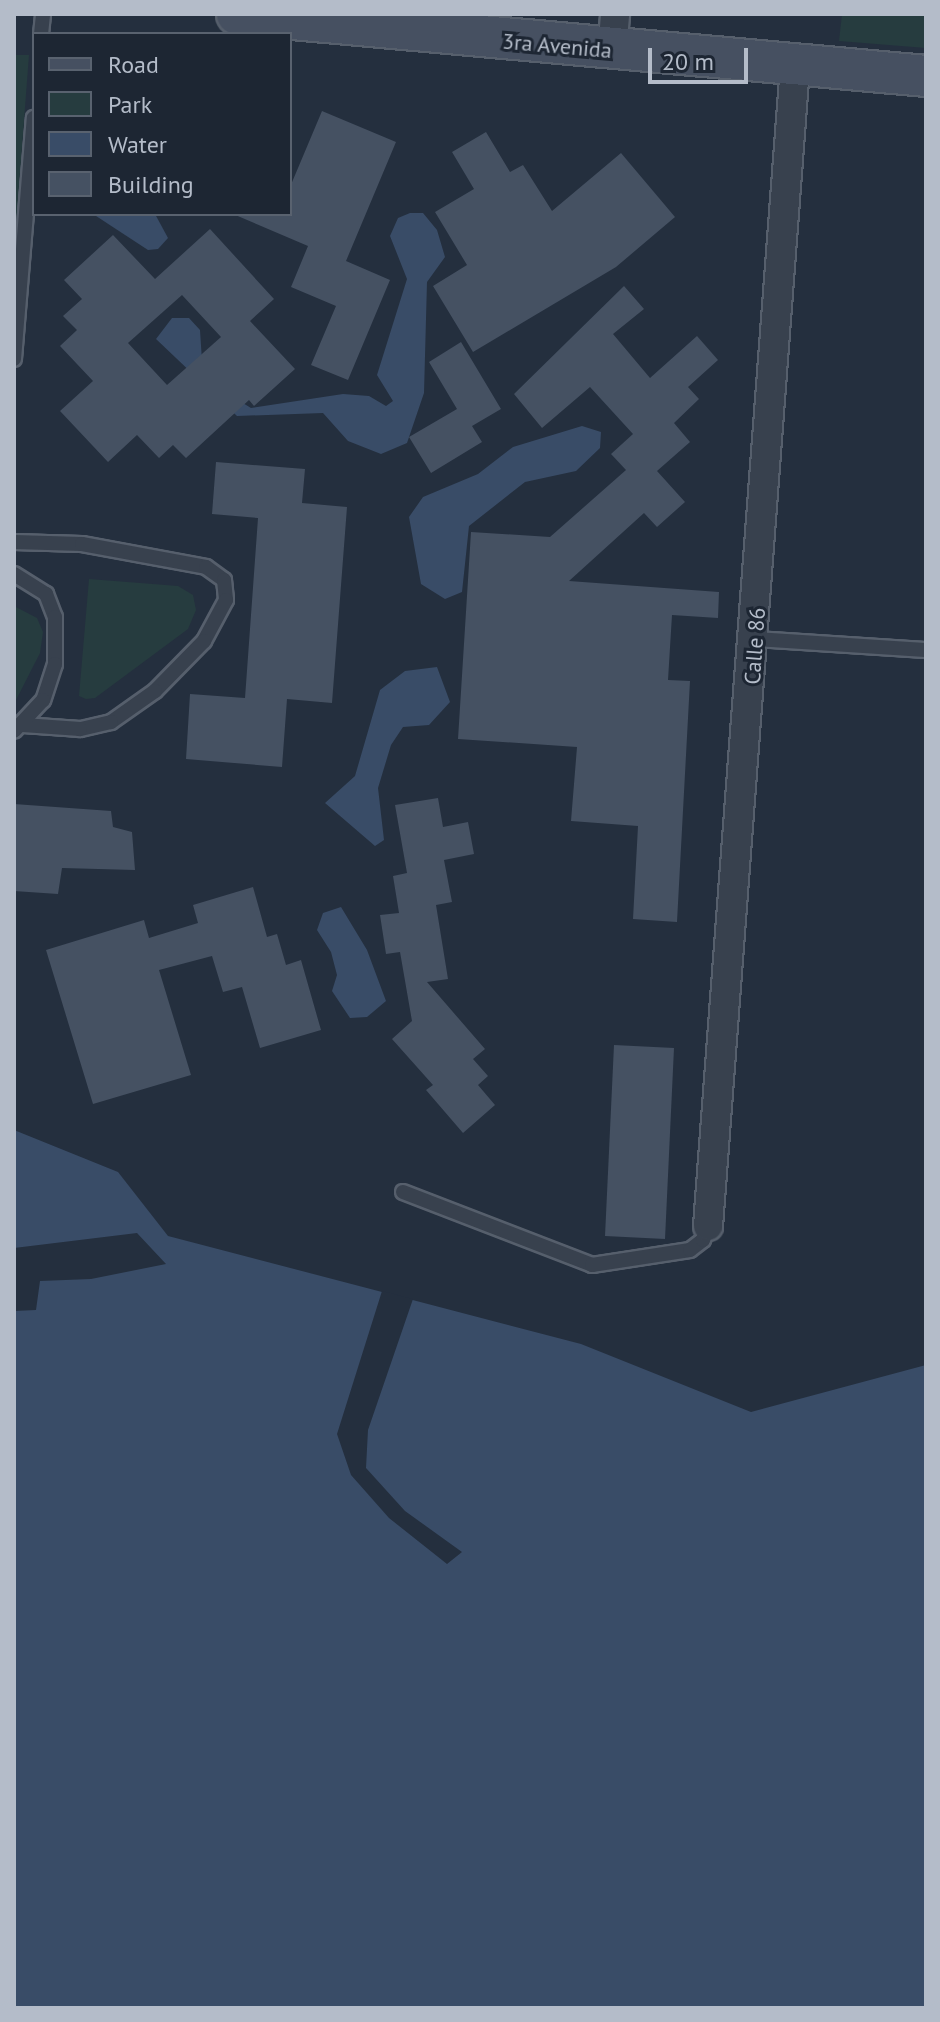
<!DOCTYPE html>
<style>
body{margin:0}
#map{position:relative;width:940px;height:2022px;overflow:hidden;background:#242f3e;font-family:"PT Sans",sans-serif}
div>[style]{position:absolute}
.green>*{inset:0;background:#263c3f}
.water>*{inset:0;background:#394c67}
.pier>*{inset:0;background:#242f3e}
.building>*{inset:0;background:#455162}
.roads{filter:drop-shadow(2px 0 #565f6c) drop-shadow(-2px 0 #565f6c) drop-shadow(0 2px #565f6c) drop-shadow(0 -2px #565f6c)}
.lane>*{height:14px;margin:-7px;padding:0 7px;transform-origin:7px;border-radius:7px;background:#38414e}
.street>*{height:28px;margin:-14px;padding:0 14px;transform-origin:14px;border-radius:14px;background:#38414e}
.secondary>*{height:40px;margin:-20px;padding:0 20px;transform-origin:20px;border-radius:20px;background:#465061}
span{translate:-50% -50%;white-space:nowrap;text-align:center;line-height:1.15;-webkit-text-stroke:6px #1d2633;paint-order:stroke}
.street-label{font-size:22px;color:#b4bcc9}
.frame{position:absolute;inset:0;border:16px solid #b4bcc9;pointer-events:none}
.legend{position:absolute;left:32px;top:32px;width:260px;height:184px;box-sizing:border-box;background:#1d2633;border:2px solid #59626f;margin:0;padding:10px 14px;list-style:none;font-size:24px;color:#b4bcc9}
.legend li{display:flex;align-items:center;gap:16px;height:40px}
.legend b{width:40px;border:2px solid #59626f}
.scale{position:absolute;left:648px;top:48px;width:100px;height:36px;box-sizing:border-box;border:4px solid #b4bcc9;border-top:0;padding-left:10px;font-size:24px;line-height:28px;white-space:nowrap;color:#b4bcc9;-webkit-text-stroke:6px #1d2633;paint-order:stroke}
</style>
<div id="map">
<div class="green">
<i style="clip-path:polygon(842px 14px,926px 14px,926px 48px,839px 41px)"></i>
<i style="clip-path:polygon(14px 55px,29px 55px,14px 251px)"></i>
<i style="clip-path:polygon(89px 579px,178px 586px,193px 595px,196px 610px,188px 629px,95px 698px,86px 699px,79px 696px)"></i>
<i style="clip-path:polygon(14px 606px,37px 618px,43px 632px,40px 653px,14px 704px)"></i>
</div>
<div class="water">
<i style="clip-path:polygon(410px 213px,423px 213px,437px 230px,445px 257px,427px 282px,424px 393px,407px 443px,381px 454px,348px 441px,323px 413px,237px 416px,156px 339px,172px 318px,189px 318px,200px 330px,202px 361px,233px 397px,251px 408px,343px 394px,369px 396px,386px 406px,393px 401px,377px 375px,407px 279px,390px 236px,398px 218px)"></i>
<i style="clip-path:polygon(93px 214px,155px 214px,168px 238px,158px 249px,148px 250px)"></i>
<i style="clip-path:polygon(582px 426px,601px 432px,600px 448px,576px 471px,525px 482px,469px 526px,462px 592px,445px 599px,421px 584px,409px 517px,423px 497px,478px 474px,513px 447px)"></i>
<i style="clip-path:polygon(437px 667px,450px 702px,429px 725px,403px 727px,391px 745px,378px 788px,384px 840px,375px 846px,325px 803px,355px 776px,380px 690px,405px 671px)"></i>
<i style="clip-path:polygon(341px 907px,367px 950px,386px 1001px,367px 1017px,350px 1018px,332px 991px,337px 975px,331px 952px,317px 930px,323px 913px)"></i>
<i style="clip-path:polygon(14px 1130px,118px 1172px,168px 1236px,581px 1344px,751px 1412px,926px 1365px,926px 2008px,14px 2008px)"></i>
</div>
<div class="pier">
<i style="clip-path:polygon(137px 1233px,166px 1264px,91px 1279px,40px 1281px,36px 1310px,14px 1311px,14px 1248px)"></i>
<i style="clip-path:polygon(382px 1291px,413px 1299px,368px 1430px,366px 1468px,405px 1511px,462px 1552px,447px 1564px,389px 1518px,351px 1475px,337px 1434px)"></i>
</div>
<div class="building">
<i style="clip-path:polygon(322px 111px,396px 142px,346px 261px,390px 280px,348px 380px,311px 365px,336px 306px,291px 287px,308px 246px,233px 214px,290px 214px,290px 187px)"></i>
<i style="clip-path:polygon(486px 132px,510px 172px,523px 165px,552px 211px,621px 153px,675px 217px,616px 267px,473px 352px,433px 286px,467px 265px,435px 212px,474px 189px,452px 152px)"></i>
<i style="clip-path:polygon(evenodd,210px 229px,274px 299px,250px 321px,295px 369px,254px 406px,249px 400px,186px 458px,173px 445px,159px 458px,137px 435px,108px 462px,60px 411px,93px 381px,60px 346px,77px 330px,63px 316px,82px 299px,64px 280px,113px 235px,155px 279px,210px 229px,182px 295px,221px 337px,167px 385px,128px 343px,182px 295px)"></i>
<i style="clip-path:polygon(624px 286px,644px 309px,613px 334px,650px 378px,697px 336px,718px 360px,688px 387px,699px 399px,674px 423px,690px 442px,657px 471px,685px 502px,657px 527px,644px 513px,569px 581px,719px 592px,718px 618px,672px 615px,668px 680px,690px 681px,677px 922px,633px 919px,638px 826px,571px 821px,577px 747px,458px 739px,471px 532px,550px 537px,626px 470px,611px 454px,633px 434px,590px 387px,542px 428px,514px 394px)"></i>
<i style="clip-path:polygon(461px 342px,501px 409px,472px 426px,482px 442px,431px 473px,409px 437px,457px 409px,429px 362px)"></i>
<i style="clip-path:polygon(216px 462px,305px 469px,302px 503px,347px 507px,332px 703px,287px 699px,282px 767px,186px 759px,190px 694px,245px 698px,258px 518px,212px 514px)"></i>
<i style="clip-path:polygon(438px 798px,443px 827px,468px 822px,474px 854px,444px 860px,452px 902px,436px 905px,448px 979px,427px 982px,485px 1049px,473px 1059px,488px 1076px,478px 1085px,495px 1105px,463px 1133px,426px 1090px,433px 1085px,392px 1039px,412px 1021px,400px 952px,386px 954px,380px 915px,399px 913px,393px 876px,407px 873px,395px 805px)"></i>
<i style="clip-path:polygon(14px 804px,111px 811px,113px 827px,132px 832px,135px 870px,62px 868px,58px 894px,14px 891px)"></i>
<i style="clip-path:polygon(253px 887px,267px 937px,277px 934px,286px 965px,301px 960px,321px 1030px,260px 1048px,242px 987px,223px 992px,212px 956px,159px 970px,191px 1075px,93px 1104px,46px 950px,144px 920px,149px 938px,198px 923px,193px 905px)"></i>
<i style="clip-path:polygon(614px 1045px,674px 1048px,665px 1239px,605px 1236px)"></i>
</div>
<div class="roads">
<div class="lane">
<i style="left:41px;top:34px;width:20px;rotate:-84deg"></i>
<i style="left:14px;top:359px;width:242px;rotate:-85.3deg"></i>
<i style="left:14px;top:542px;width:68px;rotate:1.7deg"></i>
<i style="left:82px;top:544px;width:126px;rotate:10.5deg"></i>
<i style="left:206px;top:567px;width:22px;rotate:36deg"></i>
<i style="left:224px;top:580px;width:20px;rotate:84deg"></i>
<i style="left:226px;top:600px;width:47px;rotate:118.2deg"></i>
<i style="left:204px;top:641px;width:70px;rotate:134.4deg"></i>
<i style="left:155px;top:691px;width:54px;rotate:144.8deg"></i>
<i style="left:111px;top:722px;width:32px;rotate:167deg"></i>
<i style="left:80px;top:729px;width:57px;rotate:-176deg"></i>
<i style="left:14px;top:574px;width:38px;rotate:32deg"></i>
<i style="left:46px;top:594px;width:25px;rotate:69deg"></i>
<i style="left:55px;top:617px;width:47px;rotate:90deg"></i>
<i style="left:55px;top:664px;width:38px;rotate:108deg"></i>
<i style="left:43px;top:700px;width:42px;rotate:133.1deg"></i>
<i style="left:755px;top:639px;width:171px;rotate:3.7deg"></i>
<i style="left:403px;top:1192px;width:203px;rotate:21.1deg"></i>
<i style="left:592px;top:1265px;width:99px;rotate:-8.7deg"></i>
<i style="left:690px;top:1250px;width:16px;rotate:-38deg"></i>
<i style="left:703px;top:1240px;width:15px;rotate:-70deg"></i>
</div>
<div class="street">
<i style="left:612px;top:50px;width:36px;rotate:-85deg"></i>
<i style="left:708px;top:1226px;width:1164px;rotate:-85.71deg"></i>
</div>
<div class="secondary">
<i style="left:237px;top:14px;width:692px;rotate:5.14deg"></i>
</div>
</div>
<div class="street-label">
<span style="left:557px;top:46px;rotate:5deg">3ra Avenida</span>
<span style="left:755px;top:646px;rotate:-86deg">Calle 86</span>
</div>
<div class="frame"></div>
<ul class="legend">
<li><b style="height:10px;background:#465061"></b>Road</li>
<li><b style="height:22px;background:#263c3f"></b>Park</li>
<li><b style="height:22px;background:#394c67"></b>Water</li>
<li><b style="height:22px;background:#455162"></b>Building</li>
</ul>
<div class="scale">20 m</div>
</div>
